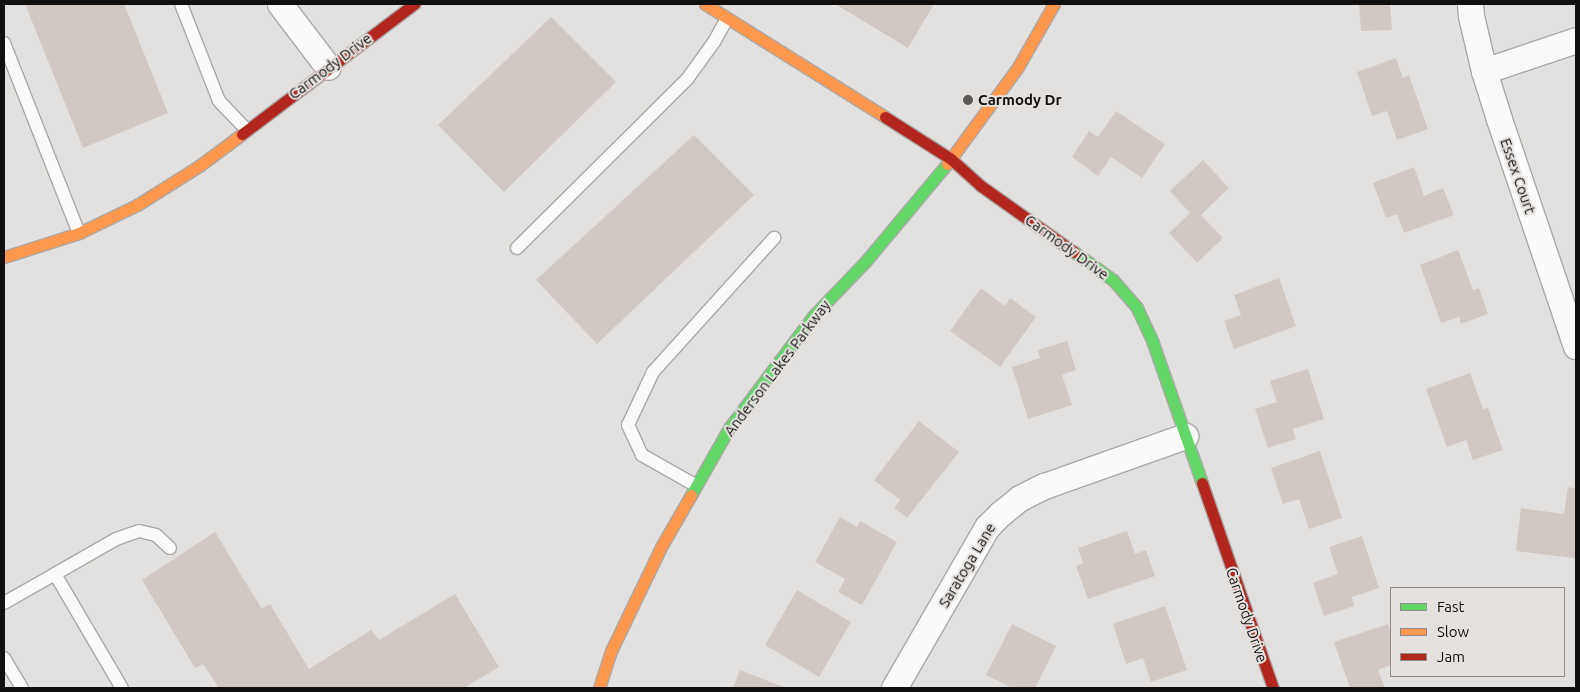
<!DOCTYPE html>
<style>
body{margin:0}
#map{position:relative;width:1580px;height:692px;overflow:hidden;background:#e3e1df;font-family:Ubuntu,sans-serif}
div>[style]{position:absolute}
.building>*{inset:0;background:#d2c8c3}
.roads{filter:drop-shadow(1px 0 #aaa9a7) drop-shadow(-1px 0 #aaa9a7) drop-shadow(0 1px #aaa9a7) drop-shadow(0 -1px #aaa9a7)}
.lane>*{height:12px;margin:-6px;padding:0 6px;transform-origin:6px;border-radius:6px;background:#fbfafa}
.street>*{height:25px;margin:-12.5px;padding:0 12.5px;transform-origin:12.5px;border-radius:12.5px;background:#fbfafa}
.fast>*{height:11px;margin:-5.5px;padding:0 5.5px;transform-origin:5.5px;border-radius:5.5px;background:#63d668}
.slow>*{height:11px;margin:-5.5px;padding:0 5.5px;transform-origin:5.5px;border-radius:5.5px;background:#ff974d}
.jam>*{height:11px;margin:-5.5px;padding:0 5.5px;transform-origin:5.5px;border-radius:5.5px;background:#b3261e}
.dots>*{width:14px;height:14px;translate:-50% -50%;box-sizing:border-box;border:2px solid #e4e1de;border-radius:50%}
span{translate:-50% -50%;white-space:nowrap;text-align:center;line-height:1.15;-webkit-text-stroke:4px #e4e1de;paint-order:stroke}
.street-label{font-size:15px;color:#11100f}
.poi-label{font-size:15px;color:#11100f;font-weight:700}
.left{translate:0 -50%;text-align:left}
.frame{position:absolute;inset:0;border:5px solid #11100f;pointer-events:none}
.legend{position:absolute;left:1390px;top:587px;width:175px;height:90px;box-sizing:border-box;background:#e4e1de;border:1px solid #908d8b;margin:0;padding:6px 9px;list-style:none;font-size:15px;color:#11100f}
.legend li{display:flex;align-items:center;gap:10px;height:25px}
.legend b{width:25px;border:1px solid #908d8b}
</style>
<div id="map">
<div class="building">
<i style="clip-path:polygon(25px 4px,124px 4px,168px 113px,83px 148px)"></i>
<i style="clip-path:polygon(835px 4px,934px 4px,908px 48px)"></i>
<i style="clip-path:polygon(1359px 4px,1390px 4px,1392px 30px,1361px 31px)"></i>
<i style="clip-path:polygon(551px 17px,616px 82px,504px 192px,438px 125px)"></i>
<i style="clip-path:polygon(1396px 58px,1403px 78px,1409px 75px,1428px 129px,1397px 140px,1387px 111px,1372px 116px,1357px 72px)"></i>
<i style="clip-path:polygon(1116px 111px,1165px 144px,1142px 178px,1111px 157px,1098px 176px,1072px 157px,1089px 131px,1098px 137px)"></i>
<i style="clip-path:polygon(694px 135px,754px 195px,597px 344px,536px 280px)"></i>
<i style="clip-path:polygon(1203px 160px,1229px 188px,1201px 215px,1223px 238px,1197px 263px,1169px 233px,1190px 213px,1170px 191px)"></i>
<i style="clip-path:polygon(1414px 167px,1424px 196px,1443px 188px,1454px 215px,1404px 233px,1397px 214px,1386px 218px,1373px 183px)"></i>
<i style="clip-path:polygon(1458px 250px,1473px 290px,1479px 288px,1488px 314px,1461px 324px,1459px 317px,1441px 323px,1420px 265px)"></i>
<i style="clip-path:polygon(1279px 278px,1296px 326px,1234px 349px,1224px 321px,1241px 315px,1234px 295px)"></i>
<i style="clip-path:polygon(981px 288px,1005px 306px,1010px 298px,1036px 317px,1000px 367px,950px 331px)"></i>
<i style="clip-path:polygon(1067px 341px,1076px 370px,1062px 375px,1072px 405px,1028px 419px,1012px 367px,1040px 358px,1038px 350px)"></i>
<i style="clip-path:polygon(1308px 369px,1324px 419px,1293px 429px,1296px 439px,1268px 448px,1255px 409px,1277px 402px,1270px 381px)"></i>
<i style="clip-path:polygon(1470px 373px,1483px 409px,1488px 408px,1503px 450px,1473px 460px,1466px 440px,1447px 447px,1426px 389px)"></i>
<i style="clip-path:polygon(919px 421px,959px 452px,907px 518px,894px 508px,900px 500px,874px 480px)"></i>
<i style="clip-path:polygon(1320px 451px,1342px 518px,1309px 529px,1299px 499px,1283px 504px,1271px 468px)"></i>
<i style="clip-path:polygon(1568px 487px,1576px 489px,1576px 561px,1574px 558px,1516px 551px,1521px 508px,1564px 514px)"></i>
<i style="clip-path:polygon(840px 517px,857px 527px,860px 521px,897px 542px,862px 605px,838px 592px,845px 579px,815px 562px)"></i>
<i style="clip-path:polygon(1127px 531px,1135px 554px,1146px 550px,1155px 576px,1088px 599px,1076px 566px,1083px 563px,1078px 548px)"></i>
<i style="clip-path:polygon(215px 532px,262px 609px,270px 604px,309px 669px,371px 630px,379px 640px,455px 594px,499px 667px,464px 688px,219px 688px,203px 664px,195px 668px,142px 580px)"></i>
<i style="clip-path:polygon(1362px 536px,1379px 588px,1352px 597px,1354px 606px,1324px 616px,1313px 583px,1338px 574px,1329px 547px)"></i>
<i style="clip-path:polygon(797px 590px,851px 622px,819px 677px,765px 645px)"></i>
<i style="clip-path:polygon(1165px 606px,1187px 670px,1151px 682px,1143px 658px,1126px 664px,1113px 624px)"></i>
<i style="clip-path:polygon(1012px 624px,1056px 646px,1035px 688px,1012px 688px,986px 675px)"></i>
<i style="clip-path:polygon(1388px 624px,1391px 634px,1391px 665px,1378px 670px,1385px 688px,1350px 688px,1334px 642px)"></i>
<i style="clip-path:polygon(740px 670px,786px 688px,733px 688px)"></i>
</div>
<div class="roads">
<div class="lane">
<i style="left:181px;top:4px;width:104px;rotate:68.6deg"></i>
<i style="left:219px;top:101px;width:39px;rotate:46deg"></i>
<i style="left:4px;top:43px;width:204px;rotate:68.5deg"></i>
<i style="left:517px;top:248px;width:241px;rotate:-44.8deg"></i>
<i style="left:688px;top:78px;width:44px;rotate:-54.2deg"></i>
<i style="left:714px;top:42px;width:26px;rotate:-61deg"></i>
<i style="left:695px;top:485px;width:61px;rotate:-150.5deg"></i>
<i style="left:642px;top:455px;width:33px;rotate:-115deg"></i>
<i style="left:628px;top:425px;width:59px;rotate:-64.7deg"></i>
<i style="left:653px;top:372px;width:181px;rotate:-47.9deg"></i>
<i style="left:55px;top:574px;width:70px;rotate:-29.8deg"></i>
<i style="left:116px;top:539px;width:24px;rotate:-19deg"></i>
<i style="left:139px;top:531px;width:17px;rotate:13deg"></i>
<i style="left:156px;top:535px;width:19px;rotate:43deg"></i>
<i style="left:4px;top:603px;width:59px;rotate:-29.6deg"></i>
<i style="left:55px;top:574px;width:132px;rotate:59.6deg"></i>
<i style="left:4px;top:658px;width:35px;rotate:59deg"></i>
</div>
<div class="street">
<i style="left:280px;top:4px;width:79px;rotate:52.7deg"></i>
<i style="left:1470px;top:4px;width:12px;rotate:85deg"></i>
<i style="left:1471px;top:16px;width:57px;rotate:76.7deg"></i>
<i style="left:1484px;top:71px;width:50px;rotate:72.6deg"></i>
<i style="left:1499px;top:119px;width:240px;rotate:71.3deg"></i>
<i style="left:1484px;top:71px;width:97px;rotate:-18.6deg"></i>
<i style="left:894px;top:688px;width:186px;rotate:-60deg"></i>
<i style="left:987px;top:527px;width:18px;rotate:-45deg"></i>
<i style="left:1000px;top:514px;width:26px;rotate:-39deg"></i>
<i style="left:1020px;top:498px;width:27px;rotate:-27deg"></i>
<i style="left:1044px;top:486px;width:150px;rotate:-19.5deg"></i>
</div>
<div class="fast">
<i style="left:1074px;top:252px;width:48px;rotate:35.7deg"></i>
<i style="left:1113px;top:280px;width:37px;rotate:49deg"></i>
<i style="left:1137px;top:308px;width:38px;rotate:65deg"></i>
<i style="left:1153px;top:343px;width:148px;rotate:70.7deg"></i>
<i style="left:691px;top:495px;width:77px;rotate:-60.4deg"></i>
<i style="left:729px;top:428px;width:140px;rotate:-53.1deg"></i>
<i style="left:813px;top:316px;width:75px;rotate:-46.1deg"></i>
<i style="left:865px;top:262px;width:128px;rotate:-50.1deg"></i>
</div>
<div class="slow">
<i style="left:705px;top:4px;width:213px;rotate:32.1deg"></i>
<i style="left:947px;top:164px;width:120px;rotate:-53.8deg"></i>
<i style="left:1018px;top:67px;width:73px;rotate:-60.3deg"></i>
<i style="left:4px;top:257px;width:79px;rotate:-17.7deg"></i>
<i style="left:79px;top:233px;width:64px;rotate:-25.8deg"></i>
<i style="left:137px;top:205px;width:73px;rotate:-32.2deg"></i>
<i style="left:199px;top:166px;width:54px;rotate:-36.7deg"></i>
<i style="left:599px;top:688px;width:39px;rotate:-72deg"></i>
<i style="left:611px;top:651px;width:115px;rotate:-64.3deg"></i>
<i style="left:661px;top:547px;width:60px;rotate:-60deg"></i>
</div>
<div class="jam">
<i style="left:885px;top:117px;width:78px;rotate:32.5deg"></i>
<i style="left:951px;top:159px;width:40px;rotate:42deg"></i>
<i style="left:981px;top:186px;width:114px;rotate:35.4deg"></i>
<i style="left:242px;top:134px;width:216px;rotate:-37.1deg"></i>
<i style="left:1202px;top:483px;width:217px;rotate:70.9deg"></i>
</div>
</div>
<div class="dots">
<i style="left:968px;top:100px;background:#5a5958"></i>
</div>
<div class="street-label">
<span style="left:330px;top:66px;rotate:-37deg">Carmody Drive</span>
<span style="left:1518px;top:176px;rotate:71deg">Essex Court</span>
<span style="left:1067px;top:247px;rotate:36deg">Carmody Drive</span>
<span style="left:777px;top:368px;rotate:-53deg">Anderson Lakes Parkway</span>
<span style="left:967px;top:565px;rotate:-59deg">Saratoga Lane</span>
<span style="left:1247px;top:615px;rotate:71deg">Carmody Drive</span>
</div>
<div class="poi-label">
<span class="left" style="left:978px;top:100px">Carmody Dr</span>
</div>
<div class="frame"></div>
<ul class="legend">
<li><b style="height:6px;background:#63d668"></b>Fast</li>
<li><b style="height:6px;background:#ff974d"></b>Slow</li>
<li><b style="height:6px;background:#b3261e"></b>Jam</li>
</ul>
</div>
